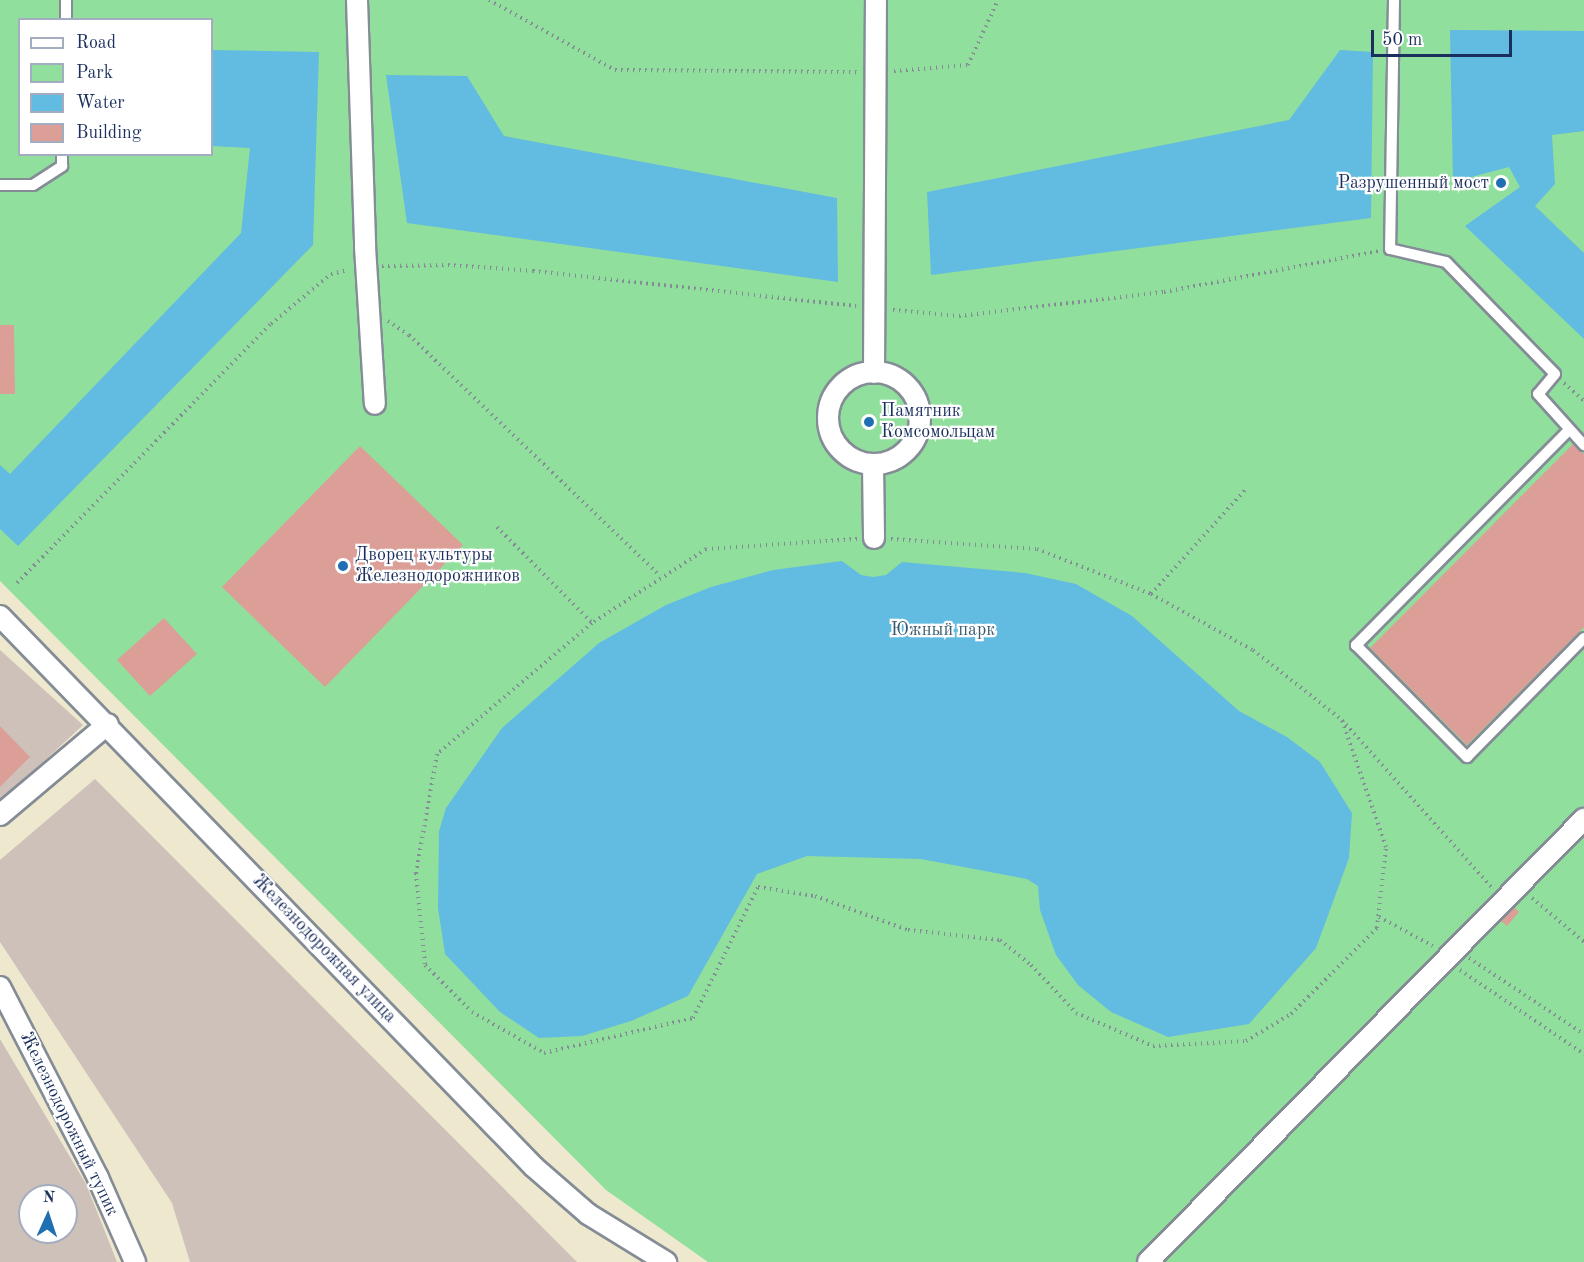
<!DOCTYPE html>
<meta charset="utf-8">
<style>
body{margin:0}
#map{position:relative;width:1584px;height:1262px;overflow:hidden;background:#ede8ce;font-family:"Old Standard TT",serif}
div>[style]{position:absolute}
.industrial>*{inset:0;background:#cec1b9}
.green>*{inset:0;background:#91df9d}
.water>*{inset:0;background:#62bbe0}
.building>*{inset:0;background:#db9f98}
.path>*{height:4px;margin-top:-2px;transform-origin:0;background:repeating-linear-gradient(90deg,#848c96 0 1.5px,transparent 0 6px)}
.roads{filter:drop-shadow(2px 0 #848c96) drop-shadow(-2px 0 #848c96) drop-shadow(0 2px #848c96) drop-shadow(0 -2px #848c96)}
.lane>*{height:10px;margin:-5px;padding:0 5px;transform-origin:5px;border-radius:5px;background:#fff}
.street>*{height:20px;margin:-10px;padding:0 10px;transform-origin:10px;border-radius:10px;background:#fff}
.street>.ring{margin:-10px;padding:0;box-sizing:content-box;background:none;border:20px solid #fff;border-radius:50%}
.dots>*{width:16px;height:16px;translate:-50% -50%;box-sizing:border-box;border:3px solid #fff;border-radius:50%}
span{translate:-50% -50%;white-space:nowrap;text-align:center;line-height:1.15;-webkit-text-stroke:4.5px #fff;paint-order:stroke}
.poi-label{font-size:18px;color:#1b2f5e}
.right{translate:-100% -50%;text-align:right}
.left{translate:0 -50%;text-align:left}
.park-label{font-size:18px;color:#385b6e}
.street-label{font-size:18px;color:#1b2f5e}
.legend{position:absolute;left:18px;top:18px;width:195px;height:138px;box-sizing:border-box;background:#fff;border:2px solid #a4acbf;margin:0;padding:8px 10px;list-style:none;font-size:18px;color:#1b2f5e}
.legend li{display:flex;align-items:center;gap:12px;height:30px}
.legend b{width:30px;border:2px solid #a4acbf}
.north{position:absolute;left:18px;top:1184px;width:60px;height:60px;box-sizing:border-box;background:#fff;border:2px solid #a4acbf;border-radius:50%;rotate:3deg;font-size:16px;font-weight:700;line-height:24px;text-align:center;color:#1b2f5e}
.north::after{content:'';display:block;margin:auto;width:21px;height:27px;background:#1f6fb2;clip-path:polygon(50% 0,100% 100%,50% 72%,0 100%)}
.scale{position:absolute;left:1371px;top:30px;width:141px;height:27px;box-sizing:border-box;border:3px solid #1b2f5e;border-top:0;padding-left:8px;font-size:18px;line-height:21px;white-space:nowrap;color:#1b2f5e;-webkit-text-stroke:4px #fff;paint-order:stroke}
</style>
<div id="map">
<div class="industrial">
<i style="clip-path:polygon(0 650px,83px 725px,0 802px)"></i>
<i style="clip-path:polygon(95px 779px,577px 1262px,190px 1262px,172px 1203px,0 942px,0 860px)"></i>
<i style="clip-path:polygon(evenodd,0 1039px,86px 1184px,117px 1262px,0 1262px,0 1039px,30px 1196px,66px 1196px,66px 1232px,30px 1232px,30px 1196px)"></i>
</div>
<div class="green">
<i style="clip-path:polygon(evenodd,0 0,1584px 0,1584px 1262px,708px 1262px,606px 1190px,0 581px,0 0,20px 20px,212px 20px,212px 154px,20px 154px,20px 20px)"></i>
</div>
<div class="water">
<i style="clip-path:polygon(1450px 30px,1584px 31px,1584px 131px,1552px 135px,1555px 184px,1535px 206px,1584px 253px,1584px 339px,1465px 226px,1520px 187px,1509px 167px,1453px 182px)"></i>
<i style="clip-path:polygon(212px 50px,319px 52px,313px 245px,18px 546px,0 529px,0 465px,10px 474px,241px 233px,250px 148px,212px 146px)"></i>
<i style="clip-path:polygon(1340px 50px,1373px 52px,1371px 218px,931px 275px,927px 192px,1289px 120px)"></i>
<i style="clip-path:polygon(386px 75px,467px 76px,504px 136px,837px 198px,838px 282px,407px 223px)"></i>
<i style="clip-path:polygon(842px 561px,861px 575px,873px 577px,886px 575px,902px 562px,1025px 573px,1076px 584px,1132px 616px,1239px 711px,1287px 737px,1320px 762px,1352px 813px,1349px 858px,1316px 948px,1249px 1024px,1168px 1037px,1111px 1012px,1078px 985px,1056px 955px,1040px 910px,1038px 886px,1027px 879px,921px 859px,807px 856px,757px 874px,688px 996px,631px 1021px,582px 1036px,539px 1038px,500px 1012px,445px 954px,438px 908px,439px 831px,446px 808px,502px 728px,599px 643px,666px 605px,711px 587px,773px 570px)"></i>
</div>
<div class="building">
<i style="clip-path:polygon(0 325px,14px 325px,15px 394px,0 394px)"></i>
<i style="clip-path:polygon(1573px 444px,1584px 454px,1584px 627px,1467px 745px,1370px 648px)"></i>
<i style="clip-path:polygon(360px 446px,463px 545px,325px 687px,222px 587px)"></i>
<i style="clip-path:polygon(164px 618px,197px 654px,150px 696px,117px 660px)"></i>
<i style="clip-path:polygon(0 726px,30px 757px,0 787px)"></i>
<i style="clip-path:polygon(1514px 907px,1519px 912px,1507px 926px,1501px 921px)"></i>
</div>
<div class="path">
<i style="left:489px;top:0;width:144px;rotate:29.1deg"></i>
<i style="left:615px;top:70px;width:245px;rotate:0.5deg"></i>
<i style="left:894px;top:71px;width:74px;rotate:-4.6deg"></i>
<i style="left:968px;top:65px;width:72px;rotate:-65.2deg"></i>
<i style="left:382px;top:266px;width:66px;rotate:-0.9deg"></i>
<i style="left:448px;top:265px;width:85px;rotate:4deg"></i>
<i style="left:533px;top:271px;width:325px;rotate:6.2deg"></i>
<i style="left:893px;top:310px;width:66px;rotate:5.2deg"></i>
<i style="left:959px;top:316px;width:206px;rotate:-6.7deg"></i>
<i style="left:1164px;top:292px;width:218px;rotate:-10.8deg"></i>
<i style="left:388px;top:321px;width:25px;rotate:34deg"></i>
<i style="left:409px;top:335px;width:348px;rotate:43.8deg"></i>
<i style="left:1564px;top:383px;width:27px;rotate:42deg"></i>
<i style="left:497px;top:527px;width:135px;rotate:45.3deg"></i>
<i style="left:857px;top:539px;width:151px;rotate:176.2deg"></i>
<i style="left:706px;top:549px;width:136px;rotate:147deg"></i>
<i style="left:592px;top:623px;width:203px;rotate:139.8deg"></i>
<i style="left:437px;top:754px;width:121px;rotate:100deg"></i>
<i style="left:416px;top:873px;width:92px;rotate:84.4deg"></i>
<i style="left:425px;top:965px;width:66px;rotate:45deg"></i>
<i style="left:472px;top:1012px;width:83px;rotate:29.7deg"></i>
<i style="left:544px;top:1053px;width:153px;rotate:-13.2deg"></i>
<i style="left:693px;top:1018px;width:146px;rotate:-63.6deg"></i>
<i style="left:758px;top:887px;width:58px;rotate:9deg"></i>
<i style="left:815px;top:896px;width:99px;rotate:20.1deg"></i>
<i style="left:908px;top:930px;width:93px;rotate:6.2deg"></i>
<i style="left:1000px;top:940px;width:40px;rotate:39deg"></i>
<i style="left:1031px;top:965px;width:66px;rotate:46.8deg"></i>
<i style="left:1076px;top:1013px;width:84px;rotate:23.2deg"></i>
<i style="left:1153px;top:1046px;width:93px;rotate:-3.1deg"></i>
<i style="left:1246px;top:1041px;width:52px;rotate:-31deg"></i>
<i style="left:1291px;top:1014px;width:122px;rotate:-45deg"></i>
<i style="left:1377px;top:928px;width:81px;rotate:-83.7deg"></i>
<i style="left:1386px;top:847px;width:134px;rotate:-109.1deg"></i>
<i style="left:891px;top:539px;width:146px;rotate:3.9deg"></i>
<i style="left:1037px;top:549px;width:123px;rotate:21.5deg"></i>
<i style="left:1151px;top:594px;width:116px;rotate:28.8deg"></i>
<i style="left:1253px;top:650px;width:113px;rotate:38.2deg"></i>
<i style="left:1342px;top:720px;width:227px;rotate:48.2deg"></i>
<i style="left:17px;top:583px;width:363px;rotate:-45.6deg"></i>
<i style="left:271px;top:324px;width:78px;rotate:-39.8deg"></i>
<i style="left:331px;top:274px;width:17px;rotate:-13deg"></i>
<i style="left:1151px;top:594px;width:140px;rotate:-47.9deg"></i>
<i style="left:1532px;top:898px;width:68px;rotate:40.2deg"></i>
<i style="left:1379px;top:917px;width:61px;rotate:28.2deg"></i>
<i style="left:1469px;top:958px;width:138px;rotate:33.5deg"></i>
<i style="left:1460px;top:970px;width:150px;rotate:34.1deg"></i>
</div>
<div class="roads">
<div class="lane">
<i style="left:66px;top:0;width:20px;rotate:90deg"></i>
<i style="left:1394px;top:0;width:249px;rotate:90.9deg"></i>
<i style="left:1390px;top:249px;width:57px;rotate:13.1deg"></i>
<i style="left:1446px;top:262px;width:156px;rotate:45.8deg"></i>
<i style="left:1555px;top:374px;width:26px;rotate:130deg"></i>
<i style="left:1538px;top:394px;width:69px;rotate:48deg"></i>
<i style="left:0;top:185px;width:33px"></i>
<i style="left:33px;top:185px;width:35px;rotate:-33deg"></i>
<i style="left:62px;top:166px;width:12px;rotate:-90deg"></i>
<i style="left:1569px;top:430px;width:303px;rotate:134.7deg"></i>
<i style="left:1356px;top:645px;width:158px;rotate:45.3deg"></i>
<i style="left:1467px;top:757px;width:167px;rotate:-45.5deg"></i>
</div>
<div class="street">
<i style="left:357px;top:0;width:247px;rotate:88.1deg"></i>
<i style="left:365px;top:247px;width:157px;rotate:86.4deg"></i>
<i class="ring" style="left:828px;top:372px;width:72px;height:72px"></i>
<i style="left:874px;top:373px;width:373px;rotate:-89.7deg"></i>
<i style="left:873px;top:464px;width:74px;rotate:89.2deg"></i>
<i style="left:0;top:616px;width:767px;rotate:45.9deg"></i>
<i style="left:534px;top:1167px;width:72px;rotate:41deg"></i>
<i style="left:588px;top:1214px;width:92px;rotate:31.6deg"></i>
<i style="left:0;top:815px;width:141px;rotate:-40.1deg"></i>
<i style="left:0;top:987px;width:215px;rotate:62.8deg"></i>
<i style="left:98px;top:1178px;width:92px;rotate:66.2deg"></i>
<i style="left:1148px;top:1262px;width:622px;rotate:-45.46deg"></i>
</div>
</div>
<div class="dots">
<i style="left:1501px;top:183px;background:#1f6fb2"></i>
<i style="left:869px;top:422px;background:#1f6fb2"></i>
<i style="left:343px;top:566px;background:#1f6fb2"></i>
</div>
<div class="poi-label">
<span class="right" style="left:1489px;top:183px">Разрушенный мост</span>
<span class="left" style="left:881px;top:422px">Памятник<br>Комсомольцам</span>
<span class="left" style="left:355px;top:566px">Дворец культуры<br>Железнодорожников</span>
</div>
<div class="park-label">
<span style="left:943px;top:630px">Южный парк</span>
</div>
<div class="street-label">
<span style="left:324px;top:949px;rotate:46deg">Железнодорожная улица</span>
<span style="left:69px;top:1124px;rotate:64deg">Железнодорожный тупик</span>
</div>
<ul class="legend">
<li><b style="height:8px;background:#fff"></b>Road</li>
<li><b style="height:16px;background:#91df9d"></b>Park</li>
<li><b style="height:16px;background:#62bbe0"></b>Water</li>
<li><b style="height:16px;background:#db9f98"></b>Building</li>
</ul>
<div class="north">N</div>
<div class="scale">50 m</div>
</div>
